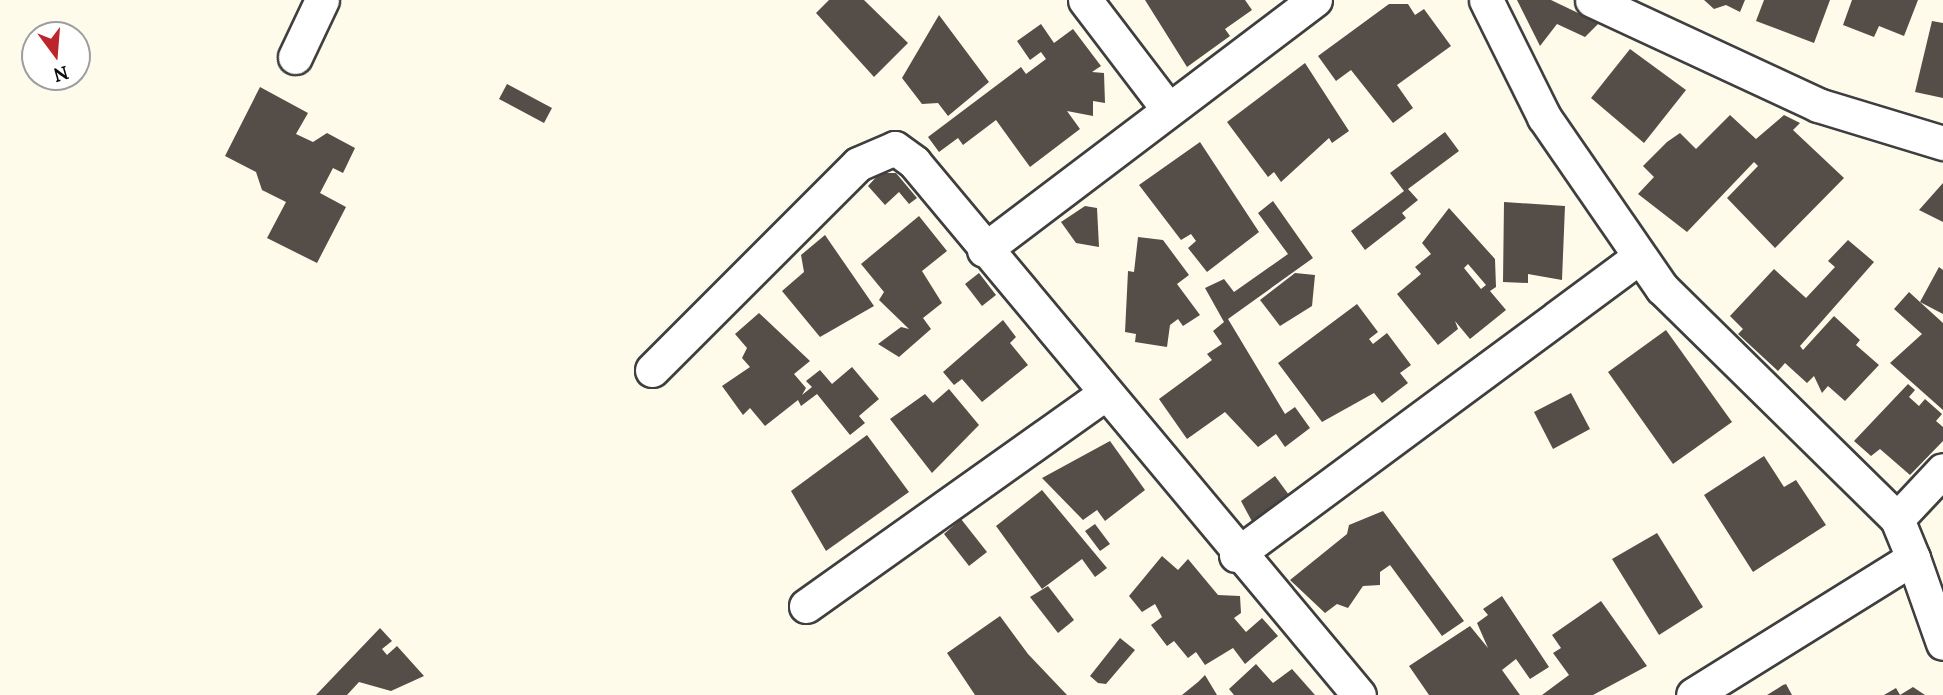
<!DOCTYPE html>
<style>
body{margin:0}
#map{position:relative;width:1943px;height:695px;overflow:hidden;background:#fffbeb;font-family:Lora,serif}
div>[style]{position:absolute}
.building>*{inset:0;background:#554d48}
.roads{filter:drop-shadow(2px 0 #3f3f3f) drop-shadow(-2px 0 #3f3f3f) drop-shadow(0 2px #3f3f3f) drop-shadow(0 -2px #3f3f3f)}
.street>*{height:33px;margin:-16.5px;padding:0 16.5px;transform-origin:16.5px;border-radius:16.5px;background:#fff}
span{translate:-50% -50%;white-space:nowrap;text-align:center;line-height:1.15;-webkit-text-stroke:7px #fff;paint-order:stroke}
.north{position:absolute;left:21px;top:21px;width:70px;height:70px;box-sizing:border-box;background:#fff;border:2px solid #9e9e9e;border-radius:50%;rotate:164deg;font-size:19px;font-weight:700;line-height:28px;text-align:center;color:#0c0c0c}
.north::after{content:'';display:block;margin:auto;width:24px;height:32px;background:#bb252b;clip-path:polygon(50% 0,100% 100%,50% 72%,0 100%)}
</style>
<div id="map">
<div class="building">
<i style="clip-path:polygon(829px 0,864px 0,908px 43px,874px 77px,816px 13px)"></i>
<i style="clip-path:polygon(1145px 0,1245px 0,1252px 10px,1225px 29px,1230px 36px,1187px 67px)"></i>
<i style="clip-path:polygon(1517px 0,1551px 0,1599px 23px,1585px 37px,1557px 24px,1540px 46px)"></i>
<i style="clip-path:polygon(1704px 0,1745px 0,1740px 12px,1726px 5px,1714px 9px)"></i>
<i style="clip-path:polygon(1764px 0,1830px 0,1814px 43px,1756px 21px)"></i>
<i style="clip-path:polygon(1852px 0,1918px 0,1904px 36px,1879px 26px,1874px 37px,1843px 25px)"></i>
<i style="clip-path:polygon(1389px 4px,1408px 4px,1415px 15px,1424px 9px,1451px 46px,1397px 85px,1413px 108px,1393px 123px,1351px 70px,1336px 81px,1318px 56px)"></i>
<i style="clip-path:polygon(939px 15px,989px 82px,948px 116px,938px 103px,922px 104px,902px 78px)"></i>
<i style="clip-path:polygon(1932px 21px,1943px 23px,1943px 98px,1915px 92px)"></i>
<i style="clip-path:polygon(1041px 24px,1054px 43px,1073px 29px,1101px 66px,1092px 72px,1104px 73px,1105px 103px,1093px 101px,1093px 116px,1067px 111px,1080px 129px,1030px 167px,996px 120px,963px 145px,958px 138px,939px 152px,928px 137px,1021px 67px,1026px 74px,1046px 59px,1041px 52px,1030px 60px,1017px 41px)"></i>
<i style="clip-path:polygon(1630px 49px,1686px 90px,1644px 143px,1591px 98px)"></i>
<i style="clip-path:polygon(1305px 63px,1349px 131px,1332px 143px,1329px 138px,1281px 182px,1274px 172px,1268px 177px,1227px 122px)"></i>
<i style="clip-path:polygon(507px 84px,552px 108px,544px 123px,499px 99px)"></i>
<i style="clip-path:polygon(260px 87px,308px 113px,296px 134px,313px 142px,327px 133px,355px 148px,343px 173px,333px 168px,320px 193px,346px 207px,317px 263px,267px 238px,286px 202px,262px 190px,256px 172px,225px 156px)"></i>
<i style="clip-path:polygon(1730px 115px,1756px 139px,1784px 115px,1800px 123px,1793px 130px,1844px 178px,1775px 248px,1727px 198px,1758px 166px,1754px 162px,1687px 232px,1638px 194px,1654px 177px,1643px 166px,1667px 142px,1680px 133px,1696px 149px)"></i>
<i style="clip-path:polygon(1445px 132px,1459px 151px,1408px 189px,1418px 200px,1402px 213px,1406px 218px,1365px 250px,1351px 231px,1404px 191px,1390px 173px)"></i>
<i style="clip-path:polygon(1200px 142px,1259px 232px,1207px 272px,1188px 248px,1196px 241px,1191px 234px,1181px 240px,1139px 185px)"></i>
<i style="clip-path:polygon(880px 173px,896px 173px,917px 198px,909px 204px,899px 192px,885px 205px,868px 186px)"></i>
<i style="clip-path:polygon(1943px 183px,1943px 222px,1919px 210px)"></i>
<i style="clip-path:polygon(1273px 201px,1313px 258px,1228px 319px,1285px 414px,1295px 407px,1310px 428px,1285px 447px,1276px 434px,1258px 447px,1225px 412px,1187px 439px,1159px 399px,1212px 360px,1207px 354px,1222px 344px,1213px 331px,1224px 322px,1205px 288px,1224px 279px,1234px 292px,1288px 254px,1258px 213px)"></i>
<i style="clip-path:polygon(1504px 202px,1565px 206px,1562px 280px,1528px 274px,1528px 283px,1503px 282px)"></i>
<i style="clip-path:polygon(1085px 206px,1097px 208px,1099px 247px,1076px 243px,1061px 222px)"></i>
<i style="clip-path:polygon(evenodd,1449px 208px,1495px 259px,1496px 287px,1490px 291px,1506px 310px,1470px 339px,1455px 321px,1458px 329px,1438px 345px,1397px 294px,1421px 274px,1415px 267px,1431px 254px,1422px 243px,1449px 208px,1468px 264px,1486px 285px,1481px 289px,1464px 268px,1468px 264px)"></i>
<i style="clip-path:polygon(919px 216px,947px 251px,922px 271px,942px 303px,923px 318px,931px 329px,899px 357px,878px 344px,901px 327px,909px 329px,879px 300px,884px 292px,861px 264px)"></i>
<i style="clip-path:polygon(825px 235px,874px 306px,820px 337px,782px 291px,804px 272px,801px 255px)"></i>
<i style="clip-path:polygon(1138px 237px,1163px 240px,1189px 275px,1177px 284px,1200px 315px,1183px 326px,1178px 319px,1170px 325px,1167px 347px,1135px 342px,1136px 334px,1125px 332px,1128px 271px,1134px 272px)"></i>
<i style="clip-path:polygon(1848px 240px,1874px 262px,1800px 346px,1803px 350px,1834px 316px,1860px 340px,1856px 345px,1879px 365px,1845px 401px,1828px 386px,1822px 393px,1814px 376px,1807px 383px,1785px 363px,1778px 371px,1738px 334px,1743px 329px,1730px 316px,1774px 269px,1806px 298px,1835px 267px,1828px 261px)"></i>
<i style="clip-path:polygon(1939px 267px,1943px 270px,1943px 314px,1920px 302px)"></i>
<i style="clip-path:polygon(979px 273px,996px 295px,982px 306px,965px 284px)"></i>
<i style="clip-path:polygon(1295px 273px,1315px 275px,1312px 306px,1280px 326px,1260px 300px)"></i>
<i style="clip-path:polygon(1909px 292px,1943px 323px,1943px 410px,1890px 363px,1922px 334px,1894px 309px)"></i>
<i style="clip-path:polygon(1357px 304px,1378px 332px,1369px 339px,1373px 344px,1387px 333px,1411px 365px,1400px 373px,1408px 383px,1382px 403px,1374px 393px,1322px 422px,1278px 363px)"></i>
<i style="clip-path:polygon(759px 313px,810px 361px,794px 374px,806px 388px,802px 395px,812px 387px,806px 381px,820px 370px,832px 384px,852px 367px,879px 399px,859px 416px,865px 423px,850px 435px,817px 394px,801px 406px,798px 400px,765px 426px,750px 408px,743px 415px,722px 386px,750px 367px,742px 358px,747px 348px,735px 334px)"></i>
<i style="clip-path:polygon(1003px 320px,1016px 337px,1010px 343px,1028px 365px,982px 402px,962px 379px,954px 385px,943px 372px)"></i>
<i style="clip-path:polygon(1666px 330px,1732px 422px,1673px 464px,1608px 372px)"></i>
<i style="clip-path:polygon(1908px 384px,1915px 390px,1909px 397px,1919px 406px,1925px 399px,1942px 414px,1936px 421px,1943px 427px,1943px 441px,1910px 475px,1880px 449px,1871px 456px,1854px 441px)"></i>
<i style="clip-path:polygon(949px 389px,979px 425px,932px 473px,890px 419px,925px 394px,933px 403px)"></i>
<i style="clip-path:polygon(1571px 393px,1590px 429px,1553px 449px,1534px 412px)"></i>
<i style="clip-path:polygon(867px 435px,909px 492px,826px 551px,791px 491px)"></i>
<i style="clip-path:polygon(1110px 441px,1145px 490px,1105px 521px,1097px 510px,1083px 520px,1042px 478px)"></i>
<i style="clip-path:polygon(1764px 456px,1784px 487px,1796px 480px,1826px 525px,1753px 572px,1704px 495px)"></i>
<i style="clip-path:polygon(1275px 476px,1289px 495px,1255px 527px,1241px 501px)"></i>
<i style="clip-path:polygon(1042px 490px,1107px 568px,1095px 577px,1082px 559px,1042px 589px,996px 526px)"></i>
<i style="clip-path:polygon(1383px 511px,1464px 621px,1442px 636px,1390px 565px,1380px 572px,1380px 585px,1363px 586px,1348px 608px,1337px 604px,1325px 613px,1290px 580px,1347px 534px,1349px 525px)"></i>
<i style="clip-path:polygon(961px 519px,987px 552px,969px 566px,944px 534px)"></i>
<i style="clip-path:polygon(1095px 524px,1110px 544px,1100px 551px,1085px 531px)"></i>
<i style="clip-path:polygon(1657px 533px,1703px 607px,1659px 635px,1612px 559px)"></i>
<i style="clip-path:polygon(1162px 556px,1178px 570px,1188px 559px,1218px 595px,1240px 596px,1241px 613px,1234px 618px,1246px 632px,1262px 618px,1278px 636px,1245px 664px,1233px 648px,1205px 665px,1196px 652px,1188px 658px,1174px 641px,1167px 646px,1151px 625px,1162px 617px,1155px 604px,1142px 612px,1129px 596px)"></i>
<i style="clip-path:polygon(1048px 586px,1074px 620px,1058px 633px,1030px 597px)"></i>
<i style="clip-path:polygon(1502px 596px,1549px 667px,1530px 679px,1516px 659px,1502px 670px,1520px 695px,1429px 695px,1409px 666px,1470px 626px,1488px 648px,1477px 623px,1488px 615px,1483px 609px)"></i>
<i style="clip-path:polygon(1601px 601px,1647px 666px,1593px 695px,1542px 695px,1569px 675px,1553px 653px,1561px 648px,1552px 635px)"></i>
<i style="clip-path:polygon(1000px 616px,1028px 654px,1067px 695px,975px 695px,947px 653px)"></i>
<i style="clip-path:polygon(380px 628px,392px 641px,382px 649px,387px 655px,397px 646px,424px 676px,391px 691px,359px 682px,347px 695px,316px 695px)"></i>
<i style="clip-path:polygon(1120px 638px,1135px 650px,1106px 684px,1098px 683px,1090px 676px)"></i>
<i style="clip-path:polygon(1256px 664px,1273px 683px,1292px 669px,1315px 695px,1234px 695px,1229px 689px)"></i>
<i style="clip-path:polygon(1205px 675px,1217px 695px,1182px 695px,1198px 682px)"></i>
<i style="clip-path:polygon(1786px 684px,1792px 695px,1767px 695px,1783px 685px)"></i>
<i style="clip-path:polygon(1913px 687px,1925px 695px,1884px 695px,1896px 688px,1900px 695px)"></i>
</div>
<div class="roads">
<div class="street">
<i style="left:1085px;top:0;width:137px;rotate:52.7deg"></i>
<i style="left:1486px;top:0;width:131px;rotate:63.6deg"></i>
<i style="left:1544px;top:117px;width:208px;rotate:55.4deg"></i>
<i style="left:1662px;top:288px;width:330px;rotate:44.5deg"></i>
<i style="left:1897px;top:519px;width:42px;rotate:67.7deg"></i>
<i style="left:1913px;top:558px;width:259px;rotate:148.1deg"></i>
<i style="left:1592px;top:0;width:249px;rotate:24.9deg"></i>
<i style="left:1818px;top:105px;width:131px;rotate:16.9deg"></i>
<i style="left:295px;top:57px;width:63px;rotate:-64.7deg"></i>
<i style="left:984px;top:250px;width:415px;rotate:-37.1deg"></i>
<i style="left:652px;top:370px;width:291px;rotate:-45deg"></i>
<i style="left:858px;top:164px;width:40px;rotate:-23.4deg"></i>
<i style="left:895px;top:148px;width:24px;rotate:36deg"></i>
<i style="left:914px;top:162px;width:694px;rotate:50.14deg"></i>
<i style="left:1897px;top:519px;width:67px;rotate:-46.8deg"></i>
<i style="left:1236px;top:555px;width:501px;rotate:-36.48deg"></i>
<i style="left:1913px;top:558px;width:90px;rotate:70.6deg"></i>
<i style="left:806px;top:606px;width:366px;rotate:-35.4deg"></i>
</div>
</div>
<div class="north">N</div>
</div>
